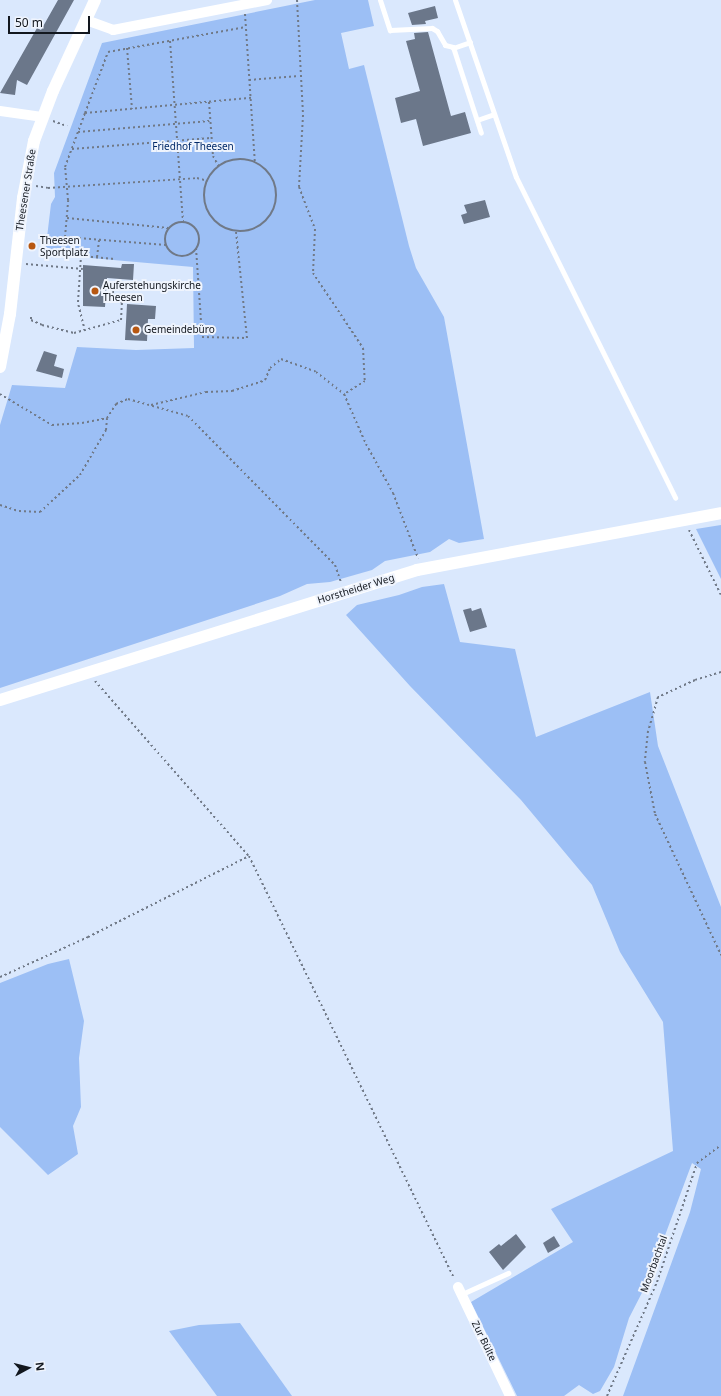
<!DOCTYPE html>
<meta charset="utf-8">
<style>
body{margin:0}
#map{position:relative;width:721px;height:1396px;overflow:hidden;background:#dae8fd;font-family:"Noto Sans",sans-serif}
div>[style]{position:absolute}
.green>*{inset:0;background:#9cbff5}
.building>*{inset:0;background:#6b778a}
.path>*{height:2px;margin-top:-1px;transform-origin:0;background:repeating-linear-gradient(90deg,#707987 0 2px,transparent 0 5px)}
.path>.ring{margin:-1px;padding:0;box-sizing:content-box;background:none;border:2px solid #707987;border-radius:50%}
.service>*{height:5px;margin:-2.5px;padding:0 2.5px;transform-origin:2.5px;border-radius:2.5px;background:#fff}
.minor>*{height:10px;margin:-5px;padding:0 5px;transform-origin:5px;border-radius:5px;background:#fff}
.tertiary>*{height:12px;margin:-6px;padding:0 6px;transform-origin:6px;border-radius:6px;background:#fff}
.dots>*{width:11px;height:11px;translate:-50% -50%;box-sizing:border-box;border:2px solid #eff4fd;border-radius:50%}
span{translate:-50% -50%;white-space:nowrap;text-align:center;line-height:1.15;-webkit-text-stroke:4px #eff4fd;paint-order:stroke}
.park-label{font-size:10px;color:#022a69}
.street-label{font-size:10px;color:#12171e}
.poi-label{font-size:10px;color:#12171e}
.left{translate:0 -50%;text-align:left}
.north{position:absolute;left:8px;top:1348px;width:40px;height:40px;-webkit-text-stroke:3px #eff4fd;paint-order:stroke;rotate:83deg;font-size:11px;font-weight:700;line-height:16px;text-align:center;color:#12171e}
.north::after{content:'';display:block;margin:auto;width:14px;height:18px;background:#12171e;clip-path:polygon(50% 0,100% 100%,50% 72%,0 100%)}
.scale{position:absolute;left:8px;top:16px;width:82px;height:18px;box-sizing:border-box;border:2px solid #12171e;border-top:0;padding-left:5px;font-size:12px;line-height:14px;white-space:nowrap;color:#12171e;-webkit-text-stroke:3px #eff4fd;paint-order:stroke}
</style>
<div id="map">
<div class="green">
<i style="clip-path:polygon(315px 0,368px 0,374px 26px,341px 33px,349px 69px,364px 65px,409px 246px,416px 268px,444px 317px,484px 539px,459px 543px,449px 539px,430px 552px,385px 561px,372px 570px,330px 582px,307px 584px,280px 596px,0 688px,0 425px,12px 385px,65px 388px,77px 347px,136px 350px,194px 348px,193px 267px,45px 254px,51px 204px,55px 197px,54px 173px,102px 43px)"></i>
<i style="clip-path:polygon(721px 525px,721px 579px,696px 529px)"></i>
<i style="clip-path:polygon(444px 584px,460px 642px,515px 649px,536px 737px,650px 692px,658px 746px,721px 907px,721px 1396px,623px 1396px,690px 1212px,701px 1169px,692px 1163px,648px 1281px,629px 1318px,614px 1367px,600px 1391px,593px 1394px,579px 1385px,564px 1396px,517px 1396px,471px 1302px,573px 1242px,551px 1209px,673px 1151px,663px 1022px,620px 952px,592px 885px,521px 800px,410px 686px,346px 615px,357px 605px,399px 595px,422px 587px)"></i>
<i style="clip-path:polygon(69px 959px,84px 1021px,79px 1058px,81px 1107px,73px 1126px,78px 1154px,48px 1175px,0 1127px,0 983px,48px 964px)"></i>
<i style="clip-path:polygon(240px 1323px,292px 1396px,217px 1396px,169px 1331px,199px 1325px)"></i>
</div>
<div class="building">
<i style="clip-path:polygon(58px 0,74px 0,27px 85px,17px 80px,15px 95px,0 93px,37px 28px,41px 30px)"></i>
<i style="clip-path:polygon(435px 6px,438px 18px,425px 21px,426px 24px,412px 25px,408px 13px)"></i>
<i style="clip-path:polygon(428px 32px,451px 116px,465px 112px,471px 133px,423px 146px,416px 119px,401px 123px,395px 98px,420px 91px,406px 41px,415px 39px,414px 33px)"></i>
<i style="clip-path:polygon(485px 200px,490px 217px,464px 224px,461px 215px,467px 213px,464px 205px)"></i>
<i style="clip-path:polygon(122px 264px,134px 264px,133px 280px,107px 278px,105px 307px,83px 306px,83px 265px,121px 268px)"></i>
<i style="clip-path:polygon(127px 304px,156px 306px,155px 319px,148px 319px,147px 341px,125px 340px)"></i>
<i style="clip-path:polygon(44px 351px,57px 355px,54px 366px,64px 369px,62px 378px,36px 371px)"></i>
<i style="clip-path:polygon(471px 608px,472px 611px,481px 608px,487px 627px,470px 632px,463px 610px)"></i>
<i style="clip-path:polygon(516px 1234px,526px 1247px,503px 1270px,489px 1252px,499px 1244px,501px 1246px)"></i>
<i style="clip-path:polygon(554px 1236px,560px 1246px,548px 1253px,543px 1243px)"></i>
</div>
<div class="path">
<i style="left:297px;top:0;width:115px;rotate:87deg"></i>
<i style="left:303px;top:115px;width:72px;rotate:93.2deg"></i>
<i style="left:299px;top:187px;width:45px;rotate:69.1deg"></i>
<i style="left:315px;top:229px;width:44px;rotate:92.6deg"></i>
<i style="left:313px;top:273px;width:90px;rotate:56.3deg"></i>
<i style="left:363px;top:348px;width:33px;rotate:87deg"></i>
<i style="left:365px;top:381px;width:25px;rotate:148deg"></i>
<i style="left:344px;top:394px;width:55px;rotate:66.3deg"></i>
<i style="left:366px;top:444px;width:56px;rotate:61.1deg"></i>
<i style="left:393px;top:493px;width:70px;rotate:69deg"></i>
<i style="left:245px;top:14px;width:149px;rotate:86.2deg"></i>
<i style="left:170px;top:41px;width:181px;rotate:85.9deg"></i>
<i style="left:127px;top:48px;width:61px;rotate:85.3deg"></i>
<i style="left:249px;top:80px;width:50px;rotate:-4.6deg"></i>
<i style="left:209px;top:102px;width:54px;rotate:85.8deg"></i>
<i style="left:213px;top:156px;width:13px;rotate:61deg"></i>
<i style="left:85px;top:113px;width:167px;rotate:-5.2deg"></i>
<i style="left:53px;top:121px;width:15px;rotate:20deg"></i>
<i style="left:78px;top:132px;width:132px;rotate:-4.8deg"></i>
<i style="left:72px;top:149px;width:139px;rotate:-4.5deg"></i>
<i class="ring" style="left:204px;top:159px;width:70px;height:70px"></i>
<i style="left:36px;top:186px;width:12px;rotate:9deg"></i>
<i style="left:48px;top:188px;width:149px;rotate:-3.8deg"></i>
<i style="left:197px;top:178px;width:11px;rotate:15deg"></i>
<i style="left:67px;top:218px;width:102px;rotate:5.6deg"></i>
<i class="ring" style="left:165px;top:222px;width:32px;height:32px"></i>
<i style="left:166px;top:245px;width:101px;rotate:-175.5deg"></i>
<i style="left:65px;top:237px;width:37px;rotate:-85deg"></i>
<i style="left:68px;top:200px;width:33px;rotate:-95deg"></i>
<i style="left:65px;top:167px;width:58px;rotate:-69.7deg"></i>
<i style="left:85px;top:113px;width:65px;rotate:-69.3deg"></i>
<i style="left:108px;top:52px;width:140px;rotate:-10.3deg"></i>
<i style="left:196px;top:248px;width:89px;rotate:86.1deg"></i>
<i style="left:202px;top:337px;width:45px;rotate:1.3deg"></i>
<i style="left:247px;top:338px;width:108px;rotate:-95.9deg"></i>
<i style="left:97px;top:257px;width:17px;rotate:-83deg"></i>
<i style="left:26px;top:264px;width:57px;rotate:5deg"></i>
<i style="left:31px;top:317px;width:3px;rotate:90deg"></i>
<i style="left:31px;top:320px;width:12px;rotate:24deg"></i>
<i style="left:42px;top:325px;width:33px;rotate:14deg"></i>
<i style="left:74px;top:333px;width:49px;rotate:-15.5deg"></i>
<i style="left:121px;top:320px;width:17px;rotate:-87deg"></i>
<i style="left:122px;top:303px;width:13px;rotate:-132deg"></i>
<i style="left:113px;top:293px;width:13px;rotate:-90deg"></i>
<i style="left:85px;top:331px;width:30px;rotate:-104deg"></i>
<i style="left:78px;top:302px;width:46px;rotate:-86.3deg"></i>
<i style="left:81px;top:256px;width:34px;rotate:5deg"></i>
<i style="left:0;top:394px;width:61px;rotate:30.8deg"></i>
<i style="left:52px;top:425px;width:30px;rotate:-4deg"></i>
<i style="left:82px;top:423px;width:25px;rotate:-11deg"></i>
<i style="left:151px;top:405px;width:57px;rotate:-13.3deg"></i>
<i style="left:206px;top:392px;width:26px;rotate:-2deg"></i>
<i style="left:232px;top:391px;width:35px;rotate:-18deg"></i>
<i style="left:265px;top:380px;width:13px;rotate:-67deg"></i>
<i style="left:270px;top:368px;width:14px;rotate:-39deg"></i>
<i style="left:281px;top:359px;width:37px;rotate:20deg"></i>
<i style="left:316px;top:372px;width:36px;rotate:38deg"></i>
<i style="left:0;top:505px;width:20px;rotate:18deg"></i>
<i style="left:19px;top:511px;width:21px;rotate:3deg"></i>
<i style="left:40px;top:512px;width:54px;rotate:-42.8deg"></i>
<i style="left:80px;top:475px;width:52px;rotate:-60deg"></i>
<i style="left:106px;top:430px;width:12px;rotate:-85deg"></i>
<i style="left:107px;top:418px;width:17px;rotate:-57deg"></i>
<i style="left:116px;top:404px;width:13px;rotate:-23deg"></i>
<i style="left:128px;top:399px;width:62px;rotate:15.8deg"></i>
<i style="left:188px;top:416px;width:209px;rotate:45.4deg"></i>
<i style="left:335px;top:565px;width:18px;rotate:71deg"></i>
<i style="left:689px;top:530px;width:72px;rotate:63.8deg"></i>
<i style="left:721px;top:672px;width:27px;rotate:163deg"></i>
<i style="left:695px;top:680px;width:41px;rotate:155.3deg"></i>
<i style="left:658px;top:697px;width:35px;rotate:106deg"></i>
<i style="left:648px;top:731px;width:31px;rotate:96deg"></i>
<i style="left:645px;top:762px;width:53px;rotate:79.1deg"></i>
<i style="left:655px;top:814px;width:156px;rotate:64.9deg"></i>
<i style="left:95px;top:681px;width:233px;rotate:48.7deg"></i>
<i style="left:249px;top:856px;width:469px;rotate:64.1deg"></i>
<i style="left:0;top:977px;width:97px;rotate:-24.4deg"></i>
<i style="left:88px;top:937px;width:180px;rotate:-26.7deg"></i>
<i style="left:607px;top:1396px;width:124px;rotate:-66.3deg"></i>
<i style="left:657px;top:1282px;width:126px;rotate:-71.4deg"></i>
<i style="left:697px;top:1163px;width:30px;rotate:-37deg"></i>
</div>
<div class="service">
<i style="left:380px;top:0;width:32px;rotate:72deg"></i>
<i style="left:390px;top:30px;width:42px;rotate:-2.7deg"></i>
<i style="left:432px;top:28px;width:6px;rotate:31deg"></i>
<i style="left:437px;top:31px;width:16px;rotate:60deg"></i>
<i style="left:445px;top:45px;width:8px;rotate:14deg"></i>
<i style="left:453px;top:47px;width:90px;rotate:72deg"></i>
<i style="left:455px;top:0;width:187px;rotate:71deg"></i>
<i style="left:516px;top:177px;width:358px;rotate:63.6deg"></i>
<i style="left:453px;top:48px;width:18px;rotate:-19deg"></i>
<i style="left:477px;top:120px;width:18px;rotate:-19deg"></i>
<i style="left:462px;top:1294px;width:51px;rotate:-24.5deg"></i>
</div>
<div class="minor">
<i style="left:86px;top:20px;width:29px;rotate:20deg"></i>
<i style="left:113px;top:30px;width:157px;rotate:-11deg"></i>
<i style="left:0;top:111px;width:42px;rotate:8.1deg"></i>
<i style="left:458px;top:1287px;width:121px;rotate:64.5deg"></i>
</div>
<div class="tertiary">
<i style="left:0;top:367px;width:54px;rotate:-79.3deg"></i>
<i style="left:10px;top:314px;width:117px;rotate:-83.6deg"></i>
<i style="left:23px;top:198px;width:58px;rotate:-79.1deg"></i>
<i style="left:34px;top:141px;width:53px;rotate:-69.2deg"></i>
<i style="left:53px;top:91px;width:100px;rotate:-65.2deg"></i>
<i style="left:0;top:700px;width:437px;rotate:-17.3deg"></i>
<i style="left:417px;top:570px;width:309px;rotate:-10.6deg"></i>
</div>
<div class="dots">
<i style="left:32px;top:246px;background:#b75711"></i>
<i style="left:95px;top:291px;background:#b75711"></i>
<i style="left:136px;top:330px;background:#b75711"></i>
</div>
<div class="park-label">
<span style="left:193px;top:147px">Friedhof Theesen</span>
</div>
<div class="street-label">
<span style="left:26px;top:190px;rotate:-81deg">Theesener Straße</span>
<span style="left:356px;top:589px;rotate:-17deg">Horstheider Weg</span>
<span style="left:654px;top:1264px;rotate:-70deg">Moorbachtal</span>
<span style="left:484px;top:1341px;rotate:64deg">Zur Bülte</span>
</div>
<div class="poi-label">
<span class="left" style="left:40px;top:246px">Theesen<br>Sportplatz</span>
<span class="left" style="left:103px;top:291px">Auferstehungskirche<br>Theesen</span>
<span class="left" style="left:144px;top:330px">Gemeindebüro</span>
</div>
<div class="north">N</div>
<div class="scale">50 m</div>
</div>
